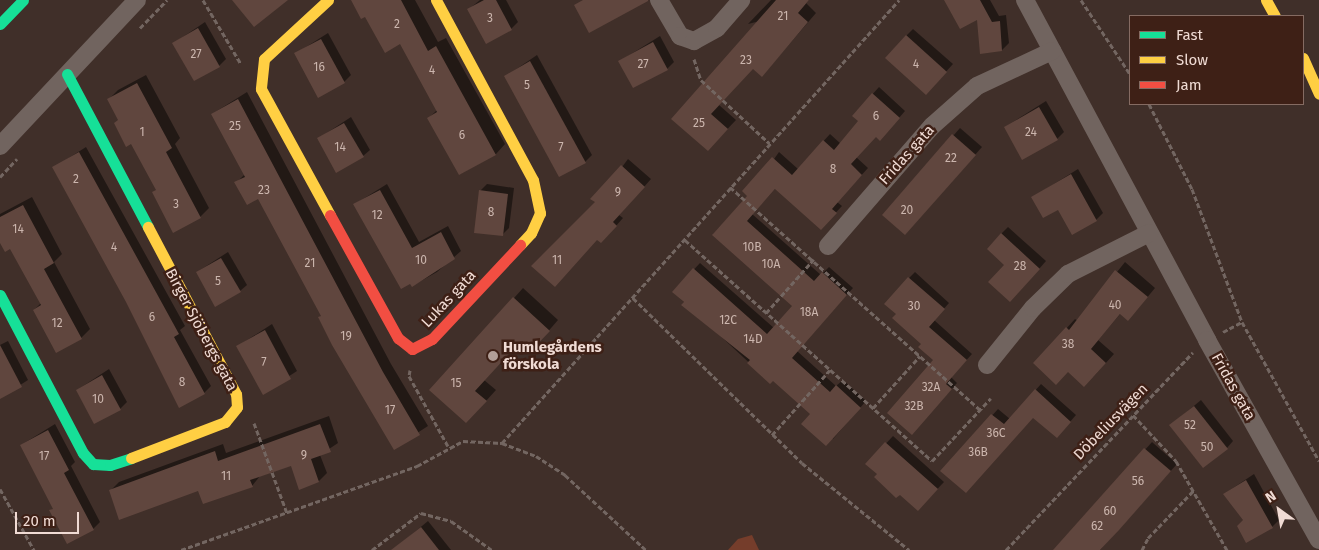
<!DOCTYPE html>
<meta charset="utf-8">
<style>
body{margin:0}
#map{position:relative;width:1319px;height:550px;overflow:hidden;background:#402f29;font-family:"Fira Sans",sans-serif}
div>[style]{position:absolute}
.green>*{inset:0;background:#753d2b}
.shadow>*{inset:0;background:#0007}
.building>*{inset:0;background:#60463e}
.path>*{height:3px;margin-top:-1.5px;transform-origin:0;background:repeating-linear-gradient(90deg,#736661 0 5px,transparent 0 7.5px)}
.street>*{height:18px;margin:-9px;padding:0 9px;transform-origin:9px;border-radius:9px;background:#71645f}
.fast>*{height:11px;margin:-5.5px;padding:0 5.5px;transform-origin:5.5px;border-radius:5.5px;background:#16e098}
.slow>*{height:11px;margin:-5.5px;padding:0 5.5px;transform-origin:5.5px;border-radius:5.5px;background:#ffcf43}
.jam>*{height:11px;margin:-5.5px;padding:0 5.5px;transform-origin:5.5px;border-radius:5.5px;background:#f24e42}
.dots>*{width:14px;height:14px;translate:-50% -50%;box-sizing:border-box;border:2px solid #3e2016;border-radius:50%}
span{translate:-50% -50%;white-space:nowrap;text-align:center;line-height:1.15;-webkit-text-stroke:5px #3e2016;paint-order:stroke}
.number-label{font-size:12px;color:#ccb6ae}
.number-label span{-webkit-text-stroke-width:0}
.street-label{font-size:15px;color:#f0dbd4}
.poi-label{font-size:15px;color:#f0dbd4;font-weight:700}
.left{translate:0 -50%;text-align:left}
.legend{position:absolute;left:1129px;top:15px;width:175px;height:90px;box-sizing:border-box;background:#3e2016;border:1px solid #856b62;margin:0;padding:6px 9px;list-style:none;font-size:15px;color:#f0dbd4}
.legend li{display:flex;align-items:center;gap:10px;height:25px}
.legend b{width:25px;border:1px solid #856b62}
.north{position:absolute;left:1254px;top:485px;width:50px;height:50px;-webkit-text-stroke:4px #3e2016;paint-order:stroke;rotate:328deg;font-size:14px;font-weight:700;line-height:20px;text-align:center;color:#f0dbd4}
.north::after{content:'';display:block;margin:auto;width:18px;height:22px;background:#f0dbd4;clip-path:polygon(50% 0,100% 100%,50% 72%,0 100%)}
.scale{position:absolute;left:15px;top:512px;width:64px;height:22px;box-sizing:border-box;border:2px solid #f0dbd4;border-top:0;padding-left:6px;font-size:15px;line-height:18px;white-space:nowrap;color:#f0dbd4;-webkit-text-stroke:4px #3e2016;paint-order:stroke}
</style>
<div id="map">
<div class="green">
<i style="clip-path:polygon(752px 535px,759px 550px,728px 550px,738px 539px)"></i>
</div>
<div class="shadow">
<i style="clip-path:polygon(354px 0,415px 0,438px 42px,446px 38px,505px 144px,496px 154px,460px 174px,429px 118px,437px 110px,401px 43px,366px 15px)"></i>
<i style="clip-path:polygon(480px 0,506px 0,518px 22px,511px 29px,469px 9px)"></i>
<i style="clip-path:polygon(771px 0,809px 0,806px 3px,816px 13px,762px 76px,753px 67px,719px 105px,736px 120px,716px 141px,673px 119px,760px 21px,748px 24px)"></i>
<i style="clip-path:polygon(946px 0,990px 0,999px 16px,1006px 15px,1009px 43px,1002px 50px,978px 18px)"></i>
<i style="clip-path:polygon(205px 22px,226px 59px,219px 66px,174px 43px)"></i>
<i style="clip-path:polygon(913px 29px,953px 64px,933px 86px,906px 36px)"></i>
<i style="clip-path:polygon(328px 33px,351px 75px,344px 82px,295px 54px)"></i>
<i style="clip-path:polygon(660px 36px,674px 62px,667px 69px,620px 61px)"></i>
<i style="clip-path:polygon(537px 55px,592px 155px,585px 162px,506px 76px)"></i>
<i style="clip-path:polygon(146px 75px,180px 138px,175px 144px,209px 208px,200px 217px,157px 189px,109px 99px,118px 90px)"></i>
<i style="clip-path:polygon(879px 87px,905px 111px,886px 133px,876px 136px,856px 157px,868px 168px,837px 202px,842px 206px,827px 222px,776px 188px,752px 214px,821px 275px,829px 267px,853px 288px,797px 351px,836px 386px,843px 380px,866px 401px,833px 439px,812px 414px,773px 379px,770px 382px,673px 292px,700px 263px,774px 328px,794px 306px,713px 234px,748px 196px,779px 152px,798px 169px,830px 134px,841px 144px,859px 121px,853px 116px)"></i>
<i style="clip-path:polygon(247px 92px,391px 364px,428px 426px,394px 448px,319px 318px,322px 315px,259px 197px,236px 183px,245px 174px,212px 114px)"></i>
<i style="clip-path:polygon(1046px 101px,1064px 132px,1057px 139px,1005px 127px)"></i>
<i style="clip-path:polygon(351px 117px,370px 150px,363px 156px,319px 138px)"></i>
<i style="clip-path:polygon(960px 128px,982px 147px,911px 227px,884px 215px)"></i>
<i style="clip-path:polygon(86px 147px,185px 326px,180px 330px,211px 386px,204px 393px,127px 301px,53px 168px)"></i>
<i style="clip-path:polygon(628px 159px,651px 179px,619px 215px,623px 218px,608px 235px,596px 202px)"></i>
<i style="clip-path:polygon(1078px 169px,1103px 213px,1096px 220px,1033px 197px)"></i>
<i style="clip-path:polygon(387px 184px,419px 242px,448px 226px,461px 251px,437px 272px,412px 286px,355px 204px)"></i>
<i style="clip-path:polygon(487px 184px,514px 188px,509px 228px,502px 235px,480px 191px)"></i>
<i style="clip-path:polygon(32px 197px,62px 254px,54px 262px,90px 329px,81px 338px,34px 310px,41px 303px,11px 247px,0 240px,0 214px)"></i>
<i style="clip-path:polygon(1008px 227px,1046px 261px,1017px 294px,1006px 265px,1001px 234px)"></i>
<i style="clip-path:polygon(228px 252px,247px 285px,240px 291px,197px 272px)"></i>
<i style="clip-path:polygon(1125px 262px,1155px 288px,1136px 311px,1121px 313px,1098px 340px,1114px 354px,1093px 377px,1035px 363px,1075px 319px,1078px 321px)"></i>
<i style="clip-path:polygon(915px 272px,949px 303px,934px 320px,972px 354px,951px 377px,957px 383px,917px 427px,935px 360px,897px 314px,909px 278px)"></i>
<i style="clip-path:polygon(523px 288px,558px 320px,539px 342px,519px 343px,484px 380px,496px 390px,476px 412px,431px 390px)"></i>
<i style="clip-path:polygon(272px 324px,297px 371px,263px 393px,238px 346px)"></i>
<i style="clip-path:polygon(8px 341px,28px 380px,0 398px,0 345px)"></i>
<i style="clip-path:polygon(109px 369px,127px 402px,120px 409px,77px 390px)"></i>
<i style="clip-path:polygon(1041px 384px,1076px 415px,1062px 431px,1033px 416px,942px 471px,998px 409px,1010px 419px)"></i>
<i style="clip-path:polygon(1201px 400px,1233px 441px,1227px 448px,1171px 425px)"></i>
<i style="clip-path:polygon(329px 416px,338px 443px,320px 455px,327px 473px,319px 481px,292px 465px,260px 476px,252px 486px,110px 491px,119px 482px,223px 444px,226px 453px)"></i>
<i style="clip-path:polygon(55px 424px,75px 462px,71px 466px,100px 522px,93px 529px,51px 511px,54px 508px,21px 445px)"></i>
<i style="clip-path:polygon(893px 436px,944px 482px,924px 503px,900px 493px,867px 464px)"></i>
<i style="clip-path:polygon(1152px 442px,1177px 464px,1100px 550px,1055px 550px)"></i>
<i style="clip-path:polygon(1254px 474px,1279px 520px,1272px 527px,1245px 520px,1224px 494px)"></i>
<i style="clip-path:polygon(428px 521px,451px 550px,393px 550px)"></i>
</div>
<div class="building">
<i style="clip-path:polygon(232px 0,288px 0,254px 27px)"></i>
<i style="clip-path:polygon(351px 0,401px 0,428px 51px,436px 46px,496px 155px,459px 175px,427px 118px,437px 112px,400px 44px,385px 53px,365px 17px,361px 19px)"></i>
<i style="clip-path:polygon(484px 0,496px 0,512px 30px,486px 44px,467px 9px)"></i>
<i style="clip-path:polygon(583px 0,648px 0,648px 1px,589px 33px,574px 5px)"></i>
<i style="clip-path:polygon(776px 0,809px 0,798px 13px,808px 22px,762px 77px,753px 69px,711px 114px,728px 129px,708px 151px,671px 119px)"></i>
<i style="clip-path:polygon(944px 0,980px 0,992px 22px,1000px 21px,1002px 51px,980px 54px,977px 20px,960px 29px)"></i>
<i style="clip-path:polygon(198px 28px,220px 67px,194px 81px,172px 43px)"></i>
<i style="clip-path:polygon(906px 35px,947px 72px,926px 95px,885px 58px)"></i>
<i style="clip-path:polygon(321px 39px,345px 83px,318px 98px,294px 53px)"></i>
<i style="clip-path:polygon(653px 42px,668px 70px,633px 88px,618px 61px)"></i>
<i style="clip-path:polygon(530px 61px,586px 163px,559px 177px,504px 76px)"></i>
<i style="clip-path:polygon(137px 83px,172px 148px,166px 152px,201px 218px,173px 233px,152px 192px,156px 190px,131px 144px,126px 147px,114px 123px,118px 120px,107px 99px)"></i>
<i style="clip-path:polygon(872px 93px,900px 118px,880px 141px,876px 137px,851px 164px,862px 175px,832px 209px,837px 213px,821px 230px,775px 189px,747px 221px,814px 281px,822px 272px,847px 295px,792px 358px,830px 392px,836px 385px,861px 408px,826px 446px,801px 424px,810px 414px,773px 381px,770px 384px,747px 363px,750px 360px,681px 305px,684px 302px,672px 292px,693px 268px,767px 334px,792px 306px,712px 235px,747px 196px,742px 191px,772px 157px,792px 175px,823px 140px,834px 150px,858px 121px,852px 116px)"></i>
<i style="clip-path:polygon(238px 99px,383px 372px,420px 435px,394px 450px,332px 345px,318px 317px,321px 316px,258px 199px,247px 205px,234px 182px,245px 177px,211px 114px)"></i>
<i style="clip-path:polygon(1039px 107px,1058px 140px,1022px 160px,1004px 127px)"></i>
<i style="clip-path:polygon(344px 123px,364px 157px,336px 173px,317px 138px)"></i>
<i style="clip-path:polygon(952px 134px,976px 155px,905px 235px,882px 215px)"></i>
<i style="clip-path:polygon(79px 152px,179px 334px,174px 337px,205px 394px,179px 408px,126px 302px,52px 167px)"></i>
<i style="clip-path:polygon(621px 165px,645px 187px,613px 222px,617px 226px,601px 243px,597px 240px,555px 287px,531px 266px,595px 202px,590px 199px)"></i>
<i style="clip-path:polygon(1071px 174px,1097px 221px,1072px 235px,1058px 210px,1043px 218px,1031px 197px)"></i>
<i style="clip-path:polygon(380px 190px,412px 248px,441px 232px,455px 259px,412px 287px,410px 284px,401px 289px,353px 204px)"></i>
<i style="clip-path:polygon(479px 190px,508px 194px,503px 236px,474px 233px)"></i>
<i style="clip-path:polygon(23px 205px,54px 263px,44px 269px,82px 339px,56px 353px,33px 310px,41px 305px,10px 249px,5px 252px,0 243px,0 217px)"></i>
<i style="clip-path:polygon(1001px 233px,1040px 269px,1010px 302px,988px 282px,1004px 265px,987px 249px)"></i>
<i style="clip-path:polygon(221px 258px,241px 292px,215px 307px,196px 272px)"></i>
<i style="clip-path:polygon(1115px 270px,1148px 297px,1128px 321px,1120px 314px,1091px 349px,1106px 363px,1084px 387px,1068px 372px,1056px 385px,1033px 363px,1066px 327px,1069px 330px)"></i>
<i style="clip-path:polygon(908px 277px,945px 309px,929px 327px,967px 360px,946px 384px,952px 389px,912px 435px,887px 413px,933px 360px,918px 347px,921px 344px,892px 318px,896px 314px,884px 304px)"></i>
<i style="clip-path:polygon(513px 297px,550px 331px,529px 353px,518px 344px,475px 391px,487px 401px,466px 423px,429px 390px)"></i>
<i style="clip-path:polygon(265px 330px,291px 379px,263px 395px,236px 346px)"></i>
<i style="clip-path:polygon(0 345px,22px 387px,0 399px)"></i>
<i style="clip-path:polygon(102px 375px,121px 410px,94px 424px,76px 390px)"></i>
<i style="clip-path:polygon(1035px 389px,1071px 422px,1057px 438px,1033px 418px,966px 493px,940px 471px,991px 414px,1004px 424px)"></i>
<i style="clip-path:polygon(1194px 406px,1228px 449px,1203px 468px,1169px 425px)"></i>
<i style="clip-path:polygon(320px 424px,331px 452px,311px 459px,319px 482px,299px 490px,291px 466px,250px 480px,253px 487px,203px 504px,198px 491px,119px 520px,109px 490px,215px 451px,218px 461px)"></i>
<i style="clip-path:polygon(48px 430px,69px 470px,64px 473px,94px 530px,67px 544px,49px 510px,53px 509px,20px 445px)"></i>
<i style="clip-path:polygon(885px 442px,938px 489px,918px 511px,900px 495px,896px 498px,874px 477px,877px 474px,865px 464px)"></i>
<i style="clip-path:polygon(1144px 448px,1171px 471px,1119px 530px,1100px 550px,1053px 550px)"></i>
<i style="clip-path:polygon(1246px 480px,1273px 528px,1246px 543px,1237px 526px,1243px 520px,1223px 494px)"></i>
<i style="clip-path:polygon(421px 527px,439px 550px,391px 550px)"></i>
</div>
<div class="path">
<i style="left:203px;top:0;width:74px;rotate:59.3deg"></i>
<i style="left:1081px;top:0;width:89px;rotate:56.5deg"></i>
<i style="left:140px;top:28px;width:39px;rotate:-46deg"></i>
<i style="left:694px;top:59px;width:22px;rotate:72deg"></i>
<i style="left:701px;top:80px;width:93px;rotate:42.8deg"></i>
<i style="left:1149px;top:104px;width:95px;rotate:63.2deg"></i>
<i style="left:1192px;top:189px;width:142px;rotate:69.4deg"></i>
<i style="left:1242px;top:322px;width:159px;rotate:61deg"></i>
<i style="left:0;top:177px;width:25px;rotate:-47deg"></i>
<i style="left:730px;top:187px;width:334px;rotate:41.7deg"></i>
<i style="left:685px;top:240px;width:331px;rotate:41.8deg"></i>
<i style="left:932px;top:461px;width:86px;rotate:-46.9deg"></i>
<i style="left:633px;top:298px;width:236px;rotate:44.3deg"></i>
<i style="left:802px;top:463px;width:138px;rotate:39.1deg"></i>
<i style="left:766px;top:313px;width:72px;rotate:-48.4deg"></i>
<i style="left:1223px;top:332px;width:21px;rotate:-28deg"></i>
<i style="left:410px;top:370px;width:6px;rotate:99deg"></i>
<i style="left:409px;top:376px;width:80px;rotate:60.9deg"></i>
<i style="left:873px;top:408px;width:70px;rotate:-47.9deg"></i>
<i style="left:1133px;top:415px;width:63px;rotate:46.9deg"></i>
<i style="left:1176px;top:461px;width:103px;rotate:60.2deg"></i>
<i style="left:254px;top:423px;width:96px;rotate:69.9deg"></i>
<i style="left:772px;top:435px;width:87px;rotate:-48.3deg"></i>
<i style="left:502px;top:443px;width:595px;rotate:-48.13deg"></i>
<i style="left:0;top:489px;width:70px;rotate:60.9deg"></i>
<i style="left:181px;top:550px;width:251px;rotate:-19.6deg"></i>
<i style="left:417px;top:466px;width:52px;rotate:-28.5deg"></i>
<i style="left:463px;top:441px;width:39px;rotate:3deg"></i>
<i style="left:502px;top:443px;width:36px;rotate:21deg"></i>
<i style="left:536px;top:456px;width:35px;rotate:33deg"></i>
<i style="left:565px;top:475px;width:110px;rotate:42.8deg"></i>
<i style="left:372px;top:550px;width:61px;rotate:-37.1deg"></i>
<i style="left:421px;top:513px;width:31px;rotate:15deg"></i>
<i style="left:451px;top:521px;width:50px;rotate:35.3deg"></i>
<i style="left:1006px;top:550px;width:272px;rotate:-46.6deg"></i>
<i style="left:1142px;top:550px;width:13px;rotate:-63deg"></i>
<i style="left:1148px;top:538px;width:66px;rotate:-46.2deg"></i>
</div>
<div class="street">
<i style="left:659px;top:0;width:42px;rotate:59.7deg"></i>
<i style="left:680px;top:36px;width:15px;rotate:20deg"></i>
<i style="left:694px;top:41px;width:26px;rotate:-29deg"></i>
<i style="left:717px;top:28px;width:37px;rotate:-49deg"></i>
<i style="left:1025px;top:0;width:386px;rotate:61.8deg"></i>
<i style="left:1207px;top:340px;width:229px;rotate:60.8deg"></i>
<i style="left:0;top:146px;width:200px;rotate:-46.8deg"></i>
<i style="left:828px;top:246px;width:159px;rotate:-49.1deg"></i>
<i style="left:932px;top:126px;width:60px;rotate:-41.6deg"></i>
<i style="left:977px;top:86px;width:83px;rotate:-25deg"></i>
<i style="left:987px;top:365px;width:73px;rotate:-51.1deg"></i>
<i style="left:1033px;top:308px;width:49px;rotate:-44.2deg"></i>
<i style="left:1068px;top:274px;width:91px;rotate:-26.8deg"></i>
</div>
<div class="fast">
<i style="left:0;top:24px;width:33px;rotate:-46deg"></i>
<i style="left:67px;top:74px;width:173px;rotate:62.1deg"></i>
<i style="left:0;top:295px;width:178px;rotate:62.3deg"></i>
<i style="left:83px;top:453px;width:15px;rotate:48deg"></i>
<i style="left:93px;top:464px;width:17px;rotate:3deg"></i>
<i style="left:110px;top:465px;width:22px;rotate:-18deg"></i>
</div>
<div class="slow">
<i style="left:328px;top:0;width:87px;rotate:137.3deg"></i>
<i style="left:264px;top:59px;width:30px;rotate:96deg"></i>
<i style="left:261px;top:89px;width:144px;rotate:61.3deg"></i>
<i style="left:436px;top:0;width:204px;rotate:61.7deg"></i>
<i style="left:533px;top:180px;width:34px;rotate:78deg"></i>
<i style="left:540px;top:213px;width:22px;rotate:114deg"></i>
<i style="left:531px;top:233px;width:16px;rotate:133deg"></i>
<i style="left:1266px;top:0;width:18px;rotate:61deg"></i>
<i style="left:1303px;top:58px;width:39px;rotate:66deg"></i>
<i style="left:131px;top:458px;width:101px;rotate:-21deg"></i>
<i style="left:225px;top:422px;width:19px;rotate:-51deg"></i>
<i style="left:237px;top:407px;width:13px;rotate:-94deg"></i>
<i style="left:236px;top:394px;width:189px;rotate:-117.8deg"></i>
</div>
<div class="jam">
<i style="left:330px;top:215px;width:141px;rotate:61.1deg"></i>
<i style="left:398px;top:338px;width:18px;rotate:38deg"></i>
<i style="left:412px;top:349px;width:22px;rotate:-27deg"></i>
<i style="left:432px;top:339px;width:129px;rotate:-46.9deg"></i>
</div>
<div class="dots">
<i style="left:493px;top:356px;background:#b29f98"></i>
</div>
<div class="number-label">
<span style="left:783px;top:17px">21</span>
<span style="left:490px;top:19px">3</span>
<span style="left:397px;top:25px">2</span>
<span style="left:196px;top:55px">27</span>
<span style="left:746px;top:61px">23</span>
<span style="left:643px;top:65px">27</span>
<span style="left:916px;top:65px">4</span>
<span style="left:319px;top:68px">16</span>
<span style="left:432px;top:71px">4</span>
<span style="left:527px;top:86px">5</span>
<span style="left:876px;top:117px">6</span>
<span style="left:699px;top:124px">25</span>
<span style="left:235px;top:127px">25</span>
<span style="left:142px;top:133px">1</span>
<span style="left:1031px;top:133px">24</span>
<span style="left:462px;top:136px">6</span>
<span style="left:340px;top:148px">14</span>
<span style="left:561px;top:148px">7</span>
<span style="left:951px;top:159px">22</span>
<span style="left:833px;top:170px">8</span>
<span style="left:76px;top:180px">2</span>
<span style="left:264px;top:191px">23</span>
<span style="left:618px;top:193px">9</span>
<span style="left:176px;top:205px">3</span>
<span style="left:907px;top:211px">20</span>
<span style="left:491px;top:213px">8</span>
<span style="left:377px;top:216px">12</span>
<span style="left:18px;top:230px">14</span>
<span style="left:114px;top:248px">4</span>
<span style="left:752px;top:248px">10B</span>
<span style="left:421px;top:261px">10</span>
<span style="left:557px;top:261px">11</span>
<span style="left:310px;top:264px">21</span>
<span style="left:771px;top:265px">10A</span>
<span style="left:1020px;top:267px">28</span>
<span style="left:218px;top:282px">5</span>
<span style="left:1115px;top:306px">40</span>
<span style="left:914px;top:307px">30</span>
<span style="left:809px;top:313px">18A</span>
<span style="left:152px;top:318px">6</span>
<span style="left:728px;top:321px">12C</span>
<span style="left:57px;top:324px">12</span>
<span style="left:346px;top:337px">19</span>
<span style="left:753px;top:340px">14D</span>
<span style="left:1068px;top:345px">38</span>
<span style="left:264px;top:363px">7</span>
<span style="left:182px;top:383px">8</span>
<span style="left:456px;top:384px">15</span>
<span style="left:931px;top:388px">32A</span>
<span style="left:98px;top:400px">10</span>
<span style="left:914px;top:407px">32B</span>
<span style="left:390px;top:411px">17</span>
<span style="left:1190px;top:426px">52</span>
<span style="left:996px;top:434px">36C</span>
<span style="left:1207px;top:448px">50</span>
<span style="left:978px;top:453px">36B</span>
<span style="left:304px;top:456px">9</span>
<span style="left:44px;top:457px">17</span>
<span style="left:226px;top:477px">11</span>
<span style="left:1138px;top:482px">56</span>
<span style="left:1110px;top:512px">60</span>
<span style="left:1097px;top:527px">62</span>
</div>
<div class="street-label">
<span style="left:907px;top:155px;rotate:-48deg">Fridas gata</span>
<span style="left:449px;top:299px;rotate:-47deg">Lukas gata</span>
<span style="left:201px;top:330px;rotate:62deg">Birger Sjöbergs gata</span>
<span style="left:1233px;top:387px;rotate:61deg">Fridas gata</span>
<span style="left:1111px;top:422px;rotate:-46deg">Döbeliusvägen</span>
</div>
<div class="poi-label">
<span class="left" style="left:503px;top:356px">Humlegårdens<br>förskola</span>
</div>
<ul class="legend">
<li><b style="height:6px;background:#16e098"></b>Fast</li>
<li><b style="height:6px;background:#ffcf43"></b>Slow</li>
<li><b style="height:6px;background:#f24e42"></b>Jam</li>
</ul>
<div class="north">N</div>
<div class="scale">20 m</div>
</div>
